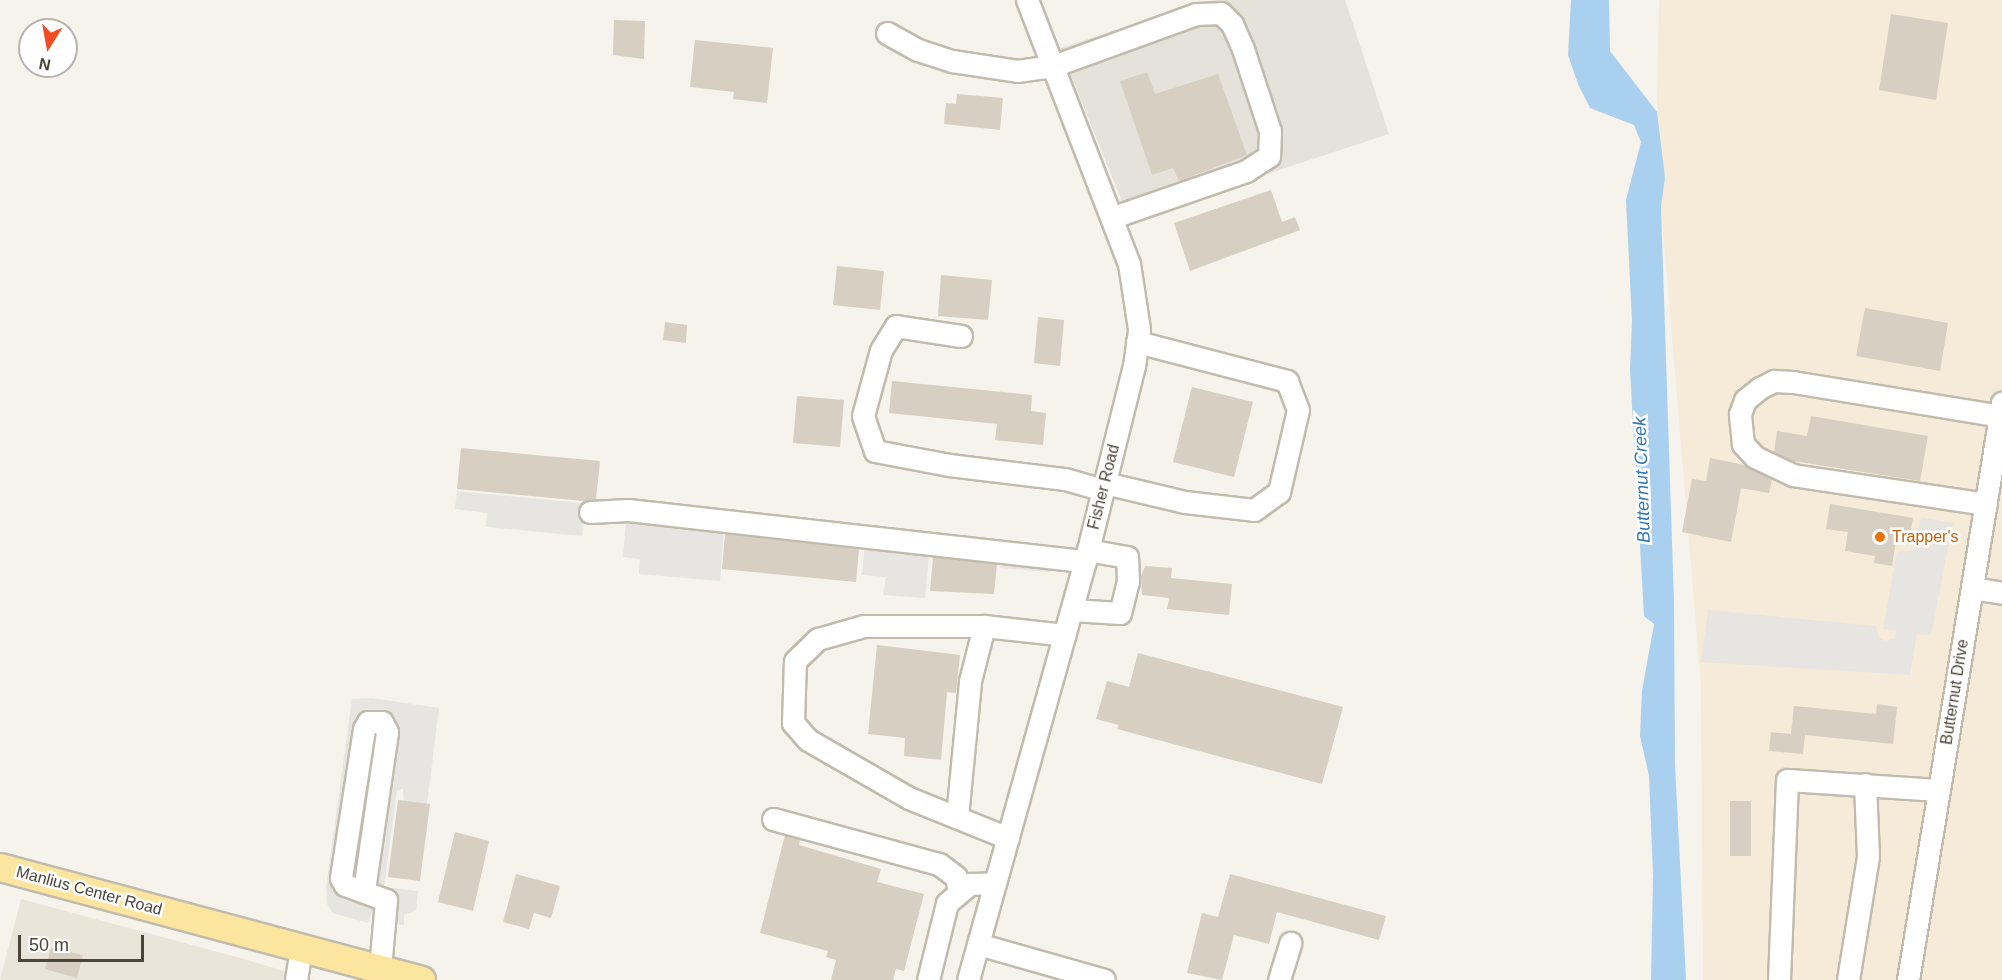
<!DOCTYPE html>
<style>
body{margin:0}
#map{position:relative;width:2002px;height:980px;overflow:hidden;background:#f5f3eb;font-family:Arial,sans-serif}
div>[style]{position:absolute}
.residential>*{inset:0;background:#e9e5d9}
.commercial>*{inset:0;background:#f6ead8}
.industrial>*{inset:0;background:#e5e2dc}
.parking>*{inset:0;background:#e7e5e2}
.water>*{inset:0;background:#aad0f0}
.building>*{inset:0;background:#d7cfc1}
.roads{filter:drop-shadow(2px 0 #c1bbae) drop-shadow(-2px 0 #c1bbae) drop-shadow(0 2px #c1bbae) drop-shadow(0 -2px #c1bbae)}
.minor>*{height:21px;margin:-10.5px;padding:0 10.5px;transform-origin:10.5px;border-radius:10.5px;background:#fff}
.major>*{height:27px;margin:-13.5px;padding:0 13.5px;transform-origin:13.5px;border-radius:13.5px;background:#fce59e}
.dots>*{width:16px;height:16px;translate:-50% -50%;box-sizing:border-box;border:3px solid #fff;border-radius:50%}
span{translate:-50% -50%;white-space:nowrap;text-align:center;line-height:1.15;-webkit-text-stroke:5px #fff;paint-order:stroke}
.street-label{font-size:16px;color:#4a4439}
.food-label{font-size:16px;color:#c56008}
.left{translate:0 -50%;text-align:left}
.water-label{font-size:18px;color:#3378b5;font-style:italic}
.north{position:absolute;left:18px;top:18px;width:60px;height:60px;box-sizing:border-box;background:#fff;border:2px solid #b7b4b0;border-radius:50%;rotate:191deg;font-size:16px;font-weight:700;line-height:24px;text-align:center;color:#4a4439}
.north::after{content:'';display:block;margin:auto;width:21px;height:27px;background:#f54b22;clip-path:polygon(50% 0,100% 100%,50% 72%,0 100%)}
.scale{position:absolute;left:18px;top:935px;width:126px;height:27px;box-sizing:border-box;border:3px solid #4a4439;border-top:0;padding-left:8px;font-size:18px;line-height:21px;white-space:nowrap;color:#4a4439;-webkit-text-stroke:4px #fff;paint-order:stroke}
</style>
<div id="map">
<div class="residential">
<i style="clip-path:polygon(21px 899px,244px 959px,314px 980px,0 980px)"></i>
</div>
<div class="commercial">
<i style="clip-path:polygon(1659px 0,2002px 0,2002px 980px,1703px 980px,1701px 686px,1661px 206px,1657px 112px)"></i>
</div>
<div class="industrial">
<i style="clip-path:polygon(1214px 0,1345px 0,1389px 134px,1129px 219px,1060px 48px)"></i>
</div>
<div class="parking">
<i style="clip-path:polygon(457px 491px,591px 504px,589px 522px,583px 522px,582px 536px,486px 527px,487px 513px,455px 509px)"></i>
<i style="clip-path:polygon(1921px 517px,1953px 523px,1931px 635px,1917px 634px,1910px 675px,1701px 662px,1708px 610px,1876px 626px,1879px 638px,1885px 641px,1895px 638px,1896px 630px,1883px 629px,1897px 552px,1914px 550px)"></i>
<i style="clip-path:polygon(626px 522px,724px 528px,720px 581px,639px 574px,640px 559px,623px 557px)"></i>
<i style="clip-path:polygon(865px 544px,930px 547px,925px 598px,883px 595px,886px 577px,862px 575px)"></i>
<i style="clip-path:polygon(1002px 554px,1051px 559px,1050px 572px,1000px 568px)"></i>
<i style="clip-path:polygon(372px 698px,439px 708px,427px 805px,404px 804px,403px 789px,397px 790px,384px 887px,418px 891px,416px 911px,404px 915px,404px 925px,380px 923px,378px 914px,372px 912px,368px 923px,333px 913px,327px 904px,326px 887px,352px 699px)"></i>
</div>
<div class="water">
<i style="clip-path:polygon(1571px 0,1609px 0,1610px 51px,1657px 112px,1665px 178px,1661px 206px,1674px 603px,1675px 765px,1686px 980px,1651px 980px,1653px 876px,1649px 776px,1640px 736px,1642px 691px,1654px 624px,1644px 616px,1630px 370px,1632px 321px,1626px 200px,1641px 142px,1634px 125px,1590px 108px,1578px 84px,1568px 55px)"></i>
</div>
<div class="building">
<i style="clip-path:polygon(1891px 14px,1948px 23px,1936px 100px,1879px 90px)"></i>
<i style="clip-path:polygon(614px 20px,645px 21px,644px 59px,613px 55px)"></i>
<i style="clip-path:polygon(695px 40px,773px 48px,767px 103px,733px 99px,734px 92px,690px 87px)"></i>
<i style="clip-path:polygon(1147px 72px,1155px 94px,1218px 74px,1247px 155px,1179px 181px,1173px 168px,1152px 175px,1120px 81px)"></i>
<i style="clip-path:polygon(957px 94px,1003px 98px,1000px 130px,944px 124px,946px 103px,956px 104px)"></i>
<i style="clip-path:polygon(1271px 190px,1282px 222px,1295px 217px,1300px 230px,1190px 271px,1174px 223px)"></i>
<i style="clip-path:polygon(837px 266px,884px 271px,880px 310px,833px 305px)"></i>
<i style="clip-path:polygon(941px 275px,992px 280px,988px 320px,938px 316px)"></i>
<i style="clip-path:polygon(1865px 308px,1948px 323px,1940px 371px,1856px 356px)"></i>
<i style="clip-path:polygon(1038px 317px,1064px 320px,1060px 366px,1034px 363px)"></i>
<i style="clip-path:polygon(665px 322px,687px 325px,686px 343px,663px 340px)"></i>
<i style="clip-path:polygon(892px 381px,1032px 395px,1031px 411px,1046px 413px,1043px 445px,995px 440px,997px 424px,889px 413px)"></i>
<i style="clip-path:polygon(1192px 387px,1253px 402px,1234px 477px,1173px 462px)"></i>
<i style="clip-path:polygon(797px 396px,844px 400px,840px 447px,793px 443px)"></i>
<i style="clip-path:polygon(1811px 416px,1928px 436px,1920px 481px,1793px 461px,1774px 452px,1777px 431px,1807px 436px)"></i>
<i style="clip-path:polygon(461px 448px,600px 461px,596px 499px,583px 501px,457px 489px)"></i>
<i style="clip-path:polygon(1710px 458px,1745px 465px,1772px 479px,1769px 493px,1741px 488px,1731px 542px,1682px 532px,1692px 479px,1706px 481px)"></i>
<i style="clip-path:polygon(1830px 504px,1913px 518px,1909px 542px,1896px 540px,1892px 566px,1874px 563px,1875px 556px,1845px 551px,1848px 532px,1826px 529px)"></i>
<i style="clip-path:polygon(725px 534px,859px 549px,856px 582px,722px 569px)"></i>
<i style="clip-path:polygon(933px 557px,997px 564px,994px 594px,930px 591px)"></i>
<i style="clip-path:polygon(1145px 566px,1172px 568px,1171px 578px,1232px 584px,1229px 615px,1167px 609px,1169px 598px,1142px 595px,1141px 576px)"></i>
<i style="clip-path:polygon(877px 645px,960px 655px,956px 693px,947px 692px,941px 760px,904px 756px,905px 738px,868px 734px)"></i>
<i style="clip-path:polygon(1138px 653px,1343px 707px,1322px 784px,1117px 729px,1119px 725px,1096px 719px,1107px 681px,1129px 687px)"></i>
<i style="clip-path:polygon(1877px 704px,1897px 707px,1893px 744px,1805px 735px,1803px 754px,1769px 751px,1771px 732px,1791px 734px,1794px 706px,1876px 714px)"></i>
<i style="clip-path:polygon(398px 800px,430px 804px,420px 881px,388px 877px)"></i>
<i style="clip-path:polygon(1730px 801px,1751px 801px,1751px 856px,1730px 856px)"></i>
<i style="clip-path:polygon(455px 832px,489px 841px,473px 911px,438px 902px)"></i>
<i style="clip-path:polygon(785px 835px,800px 840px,799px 845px,881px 869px,877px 882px,924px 894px,904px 971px,896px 969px,893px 980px,831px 980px,836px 960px,826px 957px,828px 951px,760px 933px)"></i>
<i style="clip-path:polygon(516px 874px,560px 886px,551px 918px,534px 913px,529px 929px,503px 922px)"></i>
<i style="clip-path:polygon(1230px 874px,1386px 916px,1379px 940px,1277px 912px,1269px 944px,1234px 935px,1222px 980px,1187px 973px,1202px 913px,1218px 917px)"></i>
<i style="clip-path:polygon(51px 948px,83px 955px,77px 978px,45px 969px)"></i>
</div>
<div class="roads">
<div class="minor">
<i style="left:887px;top:33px;width:35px;rotate:29deg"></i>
<i style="left:918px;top:50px;width:36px;rotate:18deg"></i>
<i style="left:952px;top:61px;width:66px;rotate:8.7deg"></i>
<i style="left:1017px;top:71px;width:36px;rotate:-8deg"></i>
<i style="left:1053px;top:66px;width:152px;rotate:-20deg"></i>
<i style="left:1196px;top:14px;width:25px;rotate:-2deg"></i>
<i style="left:1221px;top:13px;width:16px;rotate:45deg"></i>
<i style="left:1232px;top:24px;width:27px;rotate:66deg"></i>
<i style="left:1243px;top:49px;width:86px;rotate:71.8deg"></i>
<i style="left:1270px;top:131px;width:25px;rotate:92deg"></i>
<i style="left:1269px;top:156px;width:27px;rotate:147deg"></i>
<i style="left:1246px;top:171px;width:141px;rotate:160.9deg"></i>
<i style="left:961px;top:336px;width:66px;rotate:-171.3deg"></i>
<i style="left:896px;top:326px;width:28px;rotate:122deg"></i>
<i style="left:881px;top:350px;width:68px;rotate:105.3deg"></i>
<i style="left:863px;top:416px;width:37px;rotate:71deg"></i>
<i style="left:875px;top:451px;width:75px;rotate:10.7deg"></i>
<i style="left:949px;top:465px;width:117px;rotate:6.9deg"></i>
<i style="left:1065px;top:479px;width:40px;rotate:16deg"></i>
<i style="left:1105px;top:483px;width:82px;rotate:13.4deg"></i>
<i style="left:1185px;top:502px;width:69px;rotate:6.6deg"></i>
<i style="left:1254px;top:510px;width:31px;rotate:-36deg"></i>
<i style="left:1279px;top:492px;width:84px;rotate:-77deg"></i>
<i style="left:1298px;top:410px;width:31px;rotate:-111deg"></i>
<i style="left:1287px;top:381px;width:155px;rotate:-165.4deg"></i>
<i style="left:1986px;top:504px;width:195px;rotate:-171.5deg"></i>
<i style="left:1793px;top:475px;width:42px;rotate:-154.7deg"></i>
<i style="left:1755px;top:457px;width:18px;rotate:-133deg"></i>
<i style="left:1743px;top:444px;width:30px;rotate:-96deg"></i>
<i style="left:1740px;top:414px;width:15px;rotate:-70deg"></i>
<i style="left:1745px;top:400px;width:19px;rotate:-39deg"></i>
<i style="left:1760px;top:388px;width:16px;rotate:-27deg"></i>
<i style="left:1774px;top:381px;width:19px;rotate:3deg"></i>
<i style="left:1793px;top:382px;width:210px;rotate:9.3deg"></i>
<i style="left:590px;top:512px;width:38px;rotate:-3deg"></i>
<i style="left:628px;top:510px;width:460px;rotate:6.4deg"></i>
<i style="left:1972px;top:588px;width:30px;rotate:9deg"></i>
<i style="left:1072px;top:610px;width:48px;rotate:3.6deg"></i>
<i style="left:1120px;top:613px;width:32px;rotate:-76deg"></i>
<i style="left:1128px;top:582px;width:25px;rotate:-92deg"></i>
<i style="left:1127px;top:557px;width:40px;rotate:-170deg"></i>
<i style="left:957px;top:817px;width:137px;rotate:-84.5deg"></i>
<i style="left:970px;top:681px;width:57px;rotate:-75.7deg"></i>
<i style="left:773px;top:819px;width:172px;rotate:15.2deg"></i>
<i style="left:939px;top:864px;width:21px;rotate:37deg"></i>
<i style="left:956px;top:877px;width:15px;rotate:79deg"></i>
<i style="left:1008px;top:838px;width:107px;rotate:-158deg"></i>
<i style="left:909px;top:798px;width:116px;rotate:-150.1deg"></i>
<i style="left:808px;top:740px;width:23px;rotate:-131deg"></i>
<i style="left:793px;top:723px;width:62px;rotate:-88.2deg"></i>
<i style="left:795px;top:661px;width:32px;rotate:-44deg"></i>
<i style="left:818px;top:639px;width:48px;rotate:-15.8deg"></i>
<i style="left:864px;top:626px;width:120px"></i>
<i style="left:984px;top:626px;width:81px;rotate:6.3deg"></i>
<i style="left:364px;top:890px;width:160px;rotate:-81.7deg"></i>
<i style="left:387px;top:732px;width:11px;rotate:-117deg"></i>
<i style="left:382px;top:722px;width:14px;rotate:180deg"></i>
<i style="left:368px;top:722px;width:8px;rotate:120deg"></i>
<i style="left:364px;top:729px;width:151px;rotate:98.8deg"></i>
<i style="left:341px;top:878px;width:8px;rotate:60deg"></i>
<i style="left:345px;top:885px;width:44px;rotate:20.1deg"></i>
<i style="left:386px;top:900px;width:69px;rotate:95deg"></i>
<i style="left:978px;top:944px;width:131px;rotate:15.9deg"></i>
<i style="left:296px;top:980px;width:31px;rotate:-81deg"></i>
<i style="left:928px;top:980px;width:79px;rotate:-76.1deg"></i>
<i style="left:947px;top:903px;width:30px;rotate:-40deg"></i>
<i style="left:970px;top:884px;width:25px;rotate:-2deg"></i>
<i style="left:968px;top:980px;width:446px;rotate:-74.4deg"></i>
<i style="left:1088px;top:550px;width:190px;rotate:-76deg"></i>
<i style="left:1134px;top:366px;width:37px;rotate:-82deg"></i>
<i style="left:1139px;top:329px;width:66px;rotate:-98.7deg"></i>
<i style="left:1129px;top:264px;width:283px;rotate:-111.1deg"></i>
<i style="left:1279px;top:980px;width:39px;rotate:-73deg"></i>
<i style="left:1779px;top:980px;width:200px;rotate:-87.7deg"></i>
<i style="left:1787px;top:780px;width:152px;rotate:3.8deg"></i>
<i style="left:1848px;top:980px;width:126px;rotate:-80.8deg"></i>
<i style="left:1868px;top:856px;width:72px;rotate:-92.4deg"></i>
<i style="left:1908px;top:980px;width:585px;rotate:-80.75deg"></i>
</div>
<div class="major">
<i style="left:0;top:867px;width:436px;rotate:15deg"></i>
</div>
</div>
<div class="dots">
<i style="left:1880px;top:537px;background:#e8710a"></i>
</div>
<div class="street-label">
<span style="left:1104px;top:487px;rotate:-76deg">Fisher Road</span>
<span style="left:1955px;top:692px;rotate:-81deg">Butternut Drive</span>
<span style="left:89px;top:891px;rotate:15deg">Manlius Center Road</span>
</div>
<div class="food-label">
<span class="left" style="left:1892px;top:537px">Trapper's</span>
</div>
<div class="water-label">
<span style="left:1642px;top:480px;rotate:-92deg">Butternut Creek</span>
</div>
<div class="north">N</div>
<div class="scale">50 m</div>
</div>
